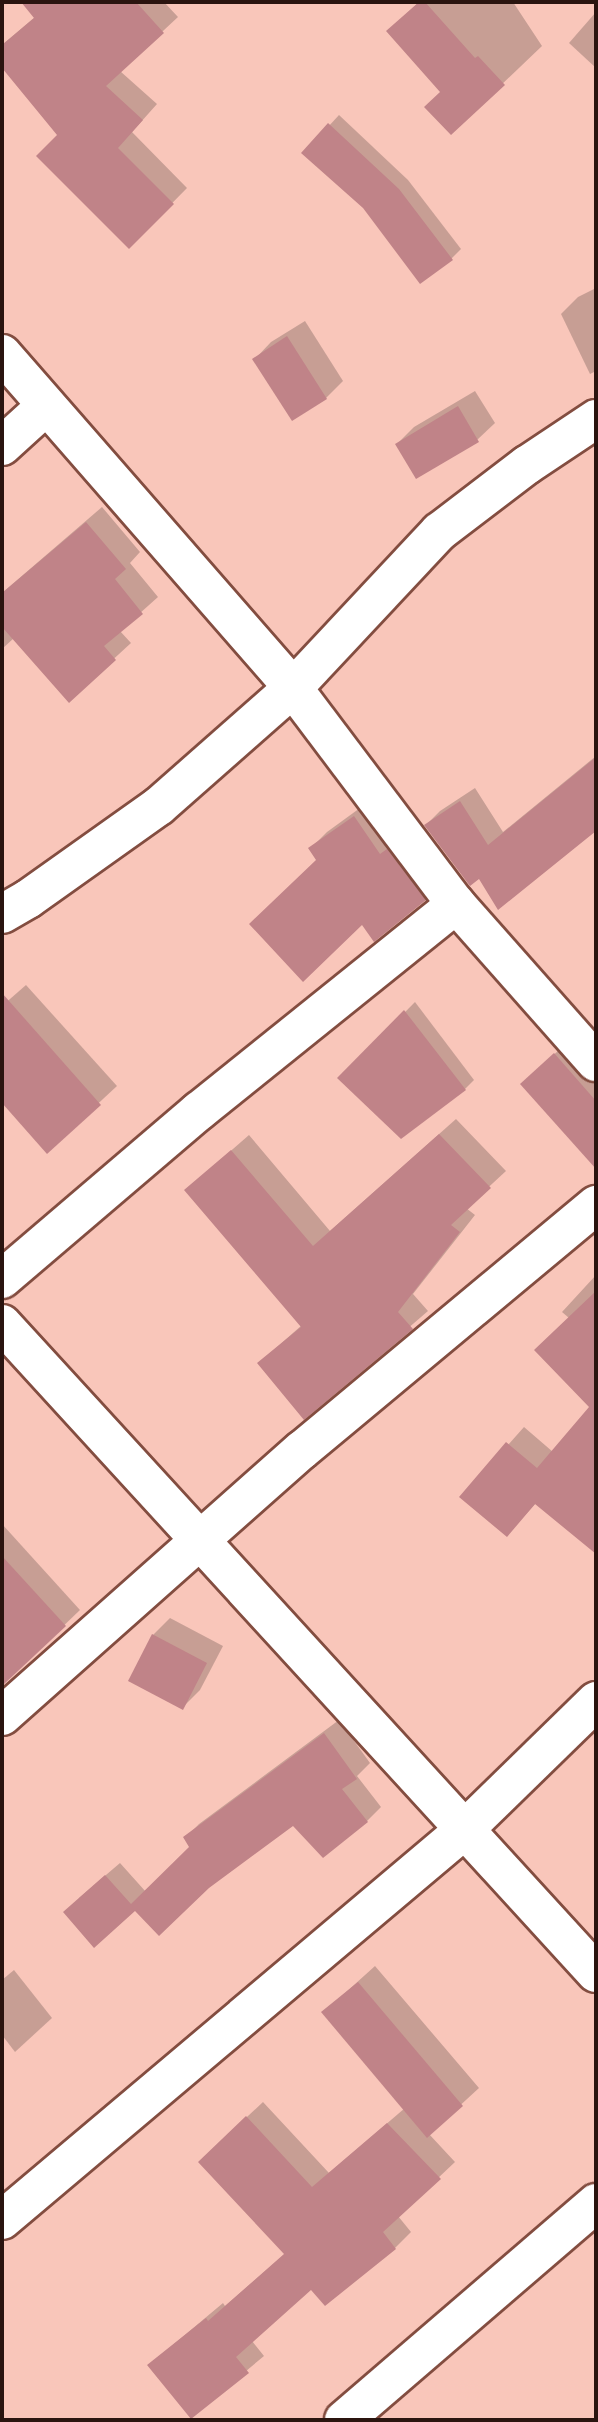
<!DOCTYPE html>
<style>
body{margin:0}
#map{position:relative;width:598px;height:2422px;overflow:hidden;background:#f9c6ba;font-family:"Source Serif 4",serif}
div>[style]{position:absolute}
.shadow>*{inset:0;background:#0003}
.building>*{inset:0;background:#c08388}
.roads{filter:drop-shadow(2px 0 #834d40) drop-shadow(-2px 0 #834d40) drop-shadow(0 2px #834d40) drop-shadow(0 -2px #834d40)}
.minor>*{height:38px;margin:-19px;padding:0 19px;transform-origin:19px;border-radius:19px;background:#fff}
span{translate:-50% -50%;white-space:nowrap;text-align:center;line-height:1.15;-webkit-text-stroke:5px #fed7cd;paint-order:stroke}
.frame{position:absolute;inset:0;border:4px solid #2a140f;pointer-events:none}
</style>
<div id="map">
<div class="shadow">
<i style="clip-path:polygon(23px 2px,164px 2px,178px 17px,120px 71px,157px 104px,132px 132px,187px 188px,129px 247px,59px 135px,2px 65px,2px 45px,35px 17px)"></i>
<i style="clip-path:polygon(419px 2px,513px 2px,542px 46px,452px 132px,442px 92px,388px 31px)"></i>
<i style="clip-path:polygon(596px 12px,596px 68px,569px 43px)"></i>
<i style="clip-path:polygon(339px 115px,408px 180px,461px 249px,451px 259px,365px 207px,304px 153px)"></i>
<i style="clip-path:polygon(596px 288px,596px 371px,590px 374px,561px 314px,578px 297px)"></i>
<i style="clip-path:polygon(305px 321px,343px 381px,326px 398px,254px 360px,271px 342px)"></i>
<i style="clip-path:polygon(475px 391px,495px 423px,477px 440px,397px 444px,414px 427px)"></i>
<i style="clip-path:polygon(102px 507px,140px 552px,130px 563px,158px 597px,120px 631px,131px 643px,69px 700px,14px 638px,2px 649px,2px 593px)"></i>
<i style="clip-path:polygon(596px 756px,596px 829px,498px 907px,480px 877px,426px 825px,440px 811px,475px 788px,503px 832px)"></i>
<i style="clip-path:polygon(371px 800px,442px 882px,425px 899px,318px 860px,310px 849px,327px 832px)"></i>
<i style="clip-path:polygon(26px 985px,117px 1086px,47px 1151px,2px 1100px,2px 1006px)"></i>
<i style="clip-path:polygon(415px 1002px,474px 1080px,465px 1089px,340px 1078px)"></i>
<i style="clip-path:polygon(572px 1038px,596px 1065px,596px 1166px,522px 1084px)"></i>
<i style="clip-path:polygon(456px 1119px,506px 1171px,466px 1208px,475px 1215px,413px 1294px,428px 1311px,304px 1418px,259px 1363px,302px 1325px,186px 1190px,249px 1135px,330px 1231px)"></i>
<i style="clip-path:polygon(596px 1275px,596px 1354px,568px 1383px,569px 1318px,562px 1312px)"></i>
<i style="clip-path:polygon(596px 1404px,596px 1525px,582px 1539px,537px 1502px,507px 1535px,462px 1497px,524px 1427px,553px 1452px)"></i>
<i style="clip-path:polygon(2px 1524px,80px 1610px,2px 1685px)"></i>
<i style="clip-path:polygon(170px 1618px,223px 1646px,200px 1690px,183px 1707px,153px 1635px)"></i>
<i style="clip-path:polygon(339px 1720px,370px 1763px,357px 1776px,381px 1807px,367px 1821px,294px 1823px,135px 1909px,79px 1898px,120px 1863px,146px 1892px,192px 1847px,185px 1838px,199px 1824px)"></i>
<i style="clip-path:polygon(375px 1966px,479px 2088px,429px 2134px,455px 2162px,398px 2216px,411px 2232px,395px 2248px,325px 2303px,311px 2288px,252px 2341px,264px 2356px,191px 2417px,149px 2365px,223px 2303px,225px 2306px,286px 2253px,216px 2146px,263px 2102px,329px 2173px,405px 2108px,324px 2012px)"></i>
<i style="clip-path:polygon(14px 1970px,52px 2018px,15px 2052px,2px 2035px,2px 1980px)"></i>
</div>
<div class="building">
<i style="clip-path:polygon(21px 2px,136px 2px,164px 33px,106px 86px,143px 120px,118px 148px,174px 204px,129px 249px,36px 156px,57px 135px,2px 68px,2px 45px,34px 18px)"></i>
<i style="clip-path:polygon(419px 2px,425px 2px,475px 58px,478px 56px,505px 85px,451px 135px,424px 107px,440px 92px,386px 31px)"></i>
<i style="clip-path:polygon(328px 123px,399px 189px,453px 260px,420px 284px,363px 208px,301px 153px)"></i>
<i style="clip-path:polygon(287px 336px,327px 399px,292px 421px,252px 359px)"></i>
<i style="clip-path:polygon(458px 406px,479px 442px,416px 479px,395px 444px)"></i>
<i style="clip-path:polygon(86px 522px,126px 569px,115px 579px,143px 614px,104px 646px,116px 660px,69px 703px,2px 627px,2px 593px)"></i>
<i style="clip-path:polygon(596px 757px,596px 831px,498px 910px,479px 879px,470px 886px,424px 825px,460px 801px,488px 845px)"></i>
<i style="clip-path:polygon(354px 816px,380px 854px,387px 849px,426px 900px,374px 942px,362px 925px,303px 982px,249px 924px,316px 860px,308px 848px)"></i>
<i style="clip-path:polygon(2px 993px,101px 1105px,47px 1154px,2px 1103px)"></i>
<i style="clip-path:polygon(404px 1010px,466px 1090px,401px 1139px,337px 1078px)"></i>
<i style="clip-path:polygon(554px 1053px,596px 1101px,596px 1169px,520px 1084px)"></i>
<i style="clip-path:polygon(439px 1134px,491px 1188px,451px 1225px,460px 1232px,398px 1312px,413px 1329px,304px 1420px,257px 1363px,301px 1327px,184px 1190px,231px 1150px,313px 1246px)"></i>
<i style="clip-path:polygon(596px 1291px,596px 1554px,535px 1504px,507px 1537px,459px 1497px,506px 1442px,537px 1468px,589px 1407px,534px 1350px)"></i>
<i style="clip-path:polygon(2px 1556px,66px 1626px,2px 1686px)"></i>
<i style="clip-path:polygon(152px 1634px,207px 1663px,183px 1710px,128px 1681px)"></i>
<i style="clip-path:polygon(324px 1733px,357px 1779px,342px 1789px,368px 1822px,323px 1858px,293px 1826px,209px 1888px,159px 1936px,135px 1911px,94px 1948px,63px 1912px,105px 1875px,131px 1904px,189px 1847px,183px 1837px)"></i>
<i style="clip-path:polygon(358px 1982px,463px 2106px,427px 2138px,321px 2012px)"></i>
<i style="clip-path:polygon(246px 2116px,312px 2187px,387px 2123px,441px 2179px,383px 2232px,396px 2249px,325px 2306px,311px 2290px,236px 2357px,249px 2373px,191px 2419px,147px 2365px,206px 2318px,208px 2321px,284px 2254px,198px 2162px)"></i>
</div>
<div class="roads">
<div class="minor">
<i style="left:2px;top:354px;width:443px;rotate:48.9deg"></i>
<i style="left:293px;top:688px;width:271px;rotate:53deg"></i>
<i style="left:456px;top:904px;width:211px;rotate:48.5deg"></i>
<i style="left:2px;top:446px;width:59px;rotate:-42.3deg"></i>
<i style="left:2px;top:914px;width:30px;rotate:-30deg"></i>
<i style="left:28px;top:899px;width:161px;rotate:-35.4deg"></i>
<i style="left:159px;top:806px;width:179px;rotate:-41.4deg"></i>
<i style="left:293px;top:688px;width:214px;rotate:-46.9deg"></i>
<i style="left:439px;top:532px;width:111px;rotate:-37.3deg"></i>
<i style="left:527px;top:465px;width:83px;rotate:-33.7deg"></i>
<i style="left:2px;top:1279px;width:259px;rotate:-40.5deg"></i>
<i style="left:199px;top:1111px;width:330px;rotate:-38.8deg"></i>
<i style="left:2px;top:1324px;width:880px;rotate:47.53deg"></i>
<i style="left:2px;top:1716px;width:401px;rotate:-41.6deg"></i>
<i style="left:302px;top:1450px;width:383px;rotate:-39.8deg"></i>
<i style="left:2px;top:2220px;width:603px;rotate:-40.16deg"></i>
<i style="left:463px;top:1831px;width:186px;rotate:-44.3deg"></i>
<i style="left:344px;top:2420px;width:333px;rotate:-40.7deg"></i>
</div>
</div>
<div class="frame"></div>
</div>
